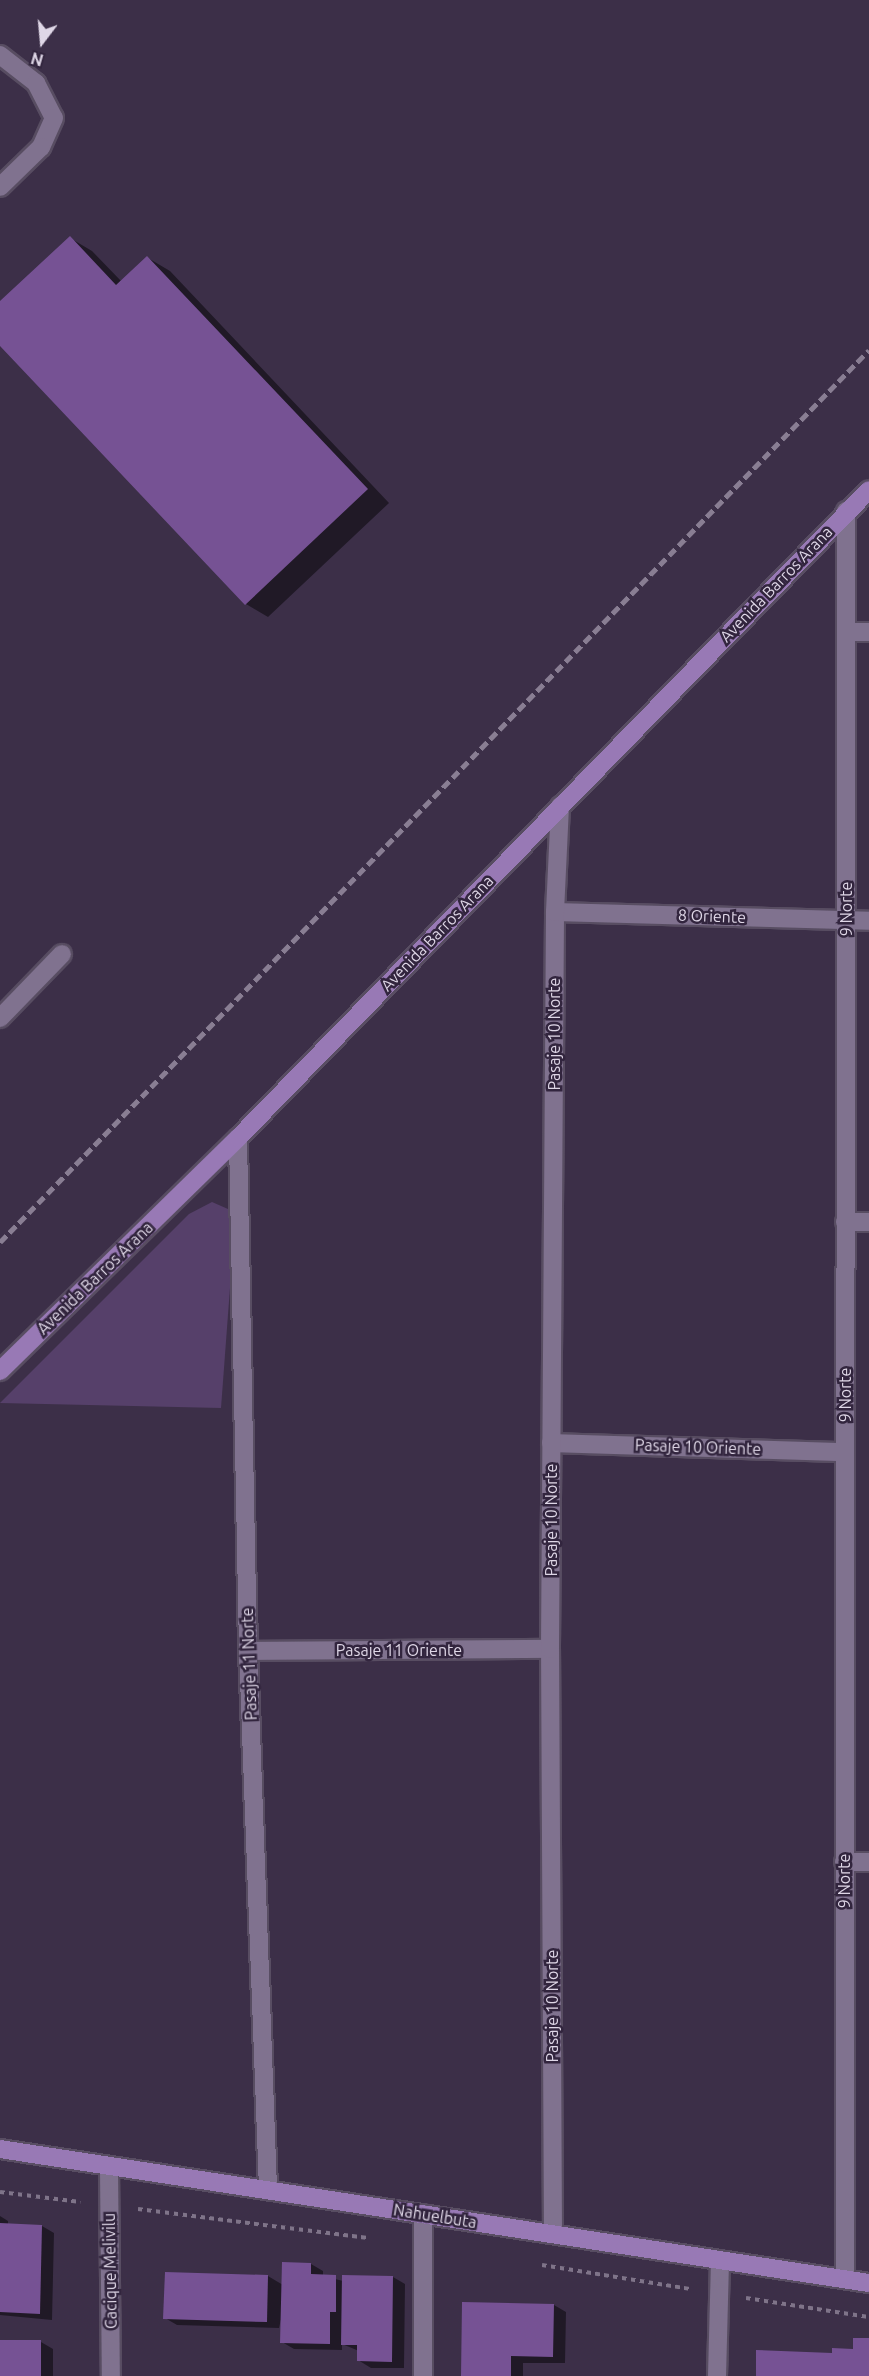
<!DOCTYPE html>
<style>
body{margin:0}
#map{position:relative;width:869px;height:2376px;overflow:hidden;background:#3c2f48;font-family:Ubuntu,sans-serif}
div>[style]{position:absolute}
.green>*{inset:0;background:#56406a}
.shadow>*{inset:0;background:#0007}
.building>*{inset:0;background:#765294}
.path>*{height:4px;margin-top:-2px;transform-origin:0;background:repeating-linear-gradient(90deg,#7f7489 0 4.5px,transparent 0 9px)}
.roads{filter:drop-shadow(2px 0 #584d62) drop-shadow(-2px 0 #584d62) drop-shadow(0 2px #584d62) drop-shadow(0 -2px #584d62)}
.minor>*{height:18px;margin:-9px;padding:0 9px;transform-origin:9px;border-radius:9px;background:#80728f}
.major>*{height:18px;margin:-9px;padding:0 9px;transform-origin:9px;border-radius:9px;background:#9879b5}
.rail>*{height:4.5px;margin-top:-2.25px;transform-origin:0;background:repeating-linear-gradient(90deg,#897e93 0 9px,transparent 0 13.5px)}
span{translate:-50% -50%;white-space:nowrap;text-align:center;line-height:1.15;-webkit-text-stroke:5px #32253e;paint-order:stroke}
.street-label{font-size:16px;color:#dfd7e7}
.north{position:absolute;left:12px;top:12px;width:60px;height:60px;-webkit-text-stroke:4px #32253e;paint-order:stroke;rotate:196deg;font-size:16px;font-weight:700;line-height:24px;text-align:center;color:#dfd7e7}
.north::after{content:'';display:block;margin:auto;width:21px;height:27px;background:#dfd7e7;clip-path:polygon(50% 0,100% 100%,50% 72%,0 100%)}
</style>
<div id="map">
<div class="green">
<i style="clip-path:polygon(212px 1202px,228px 1209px,235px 1221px,221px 1408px,0 1403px,189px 1214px)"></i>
</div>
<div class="shadow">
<i style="clip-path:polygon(70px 238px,92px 251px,122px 282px,148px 258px,170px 271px,389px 503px,268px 617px,246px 604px,0 344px,0 303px)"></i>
<i style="clip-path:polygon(0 2216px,8px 2221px,8px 2225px,42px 2226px,54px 2233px,52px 2320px,0 2315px)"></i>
<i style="clip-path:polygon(311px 2264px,323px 2271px,323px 2276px,343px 2281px,343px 2276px,393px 2277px,405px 2284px,404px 2368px,371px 2368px,358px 2360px,359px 2351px,342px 2344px,342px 2350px,294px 2349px,282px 2342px,282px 2315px,279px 2328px,177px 2325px,165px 2318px,268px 2276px,283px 2285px)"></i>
<i style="clip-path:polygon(554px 2305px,566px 2312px,565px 2363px,523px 2363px,523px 2376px,462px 2376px)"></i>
<i style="clip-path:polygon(0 2341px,41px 2342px,53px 2349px,53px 2376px,0 2376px)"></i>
</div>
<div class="building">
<i style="clip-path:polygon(70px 236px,116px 285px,147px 256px,368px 489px,245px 605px,0 346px,0 301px)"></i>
<i style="clip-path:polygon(0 2223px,42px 2225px,40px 2314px,0 2312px)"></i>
<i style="clip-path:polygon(282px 2262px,311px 2263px,311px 2274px,336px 2275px,336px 2312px,330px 2312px,330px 2344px,280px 2343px)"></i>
<i style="clip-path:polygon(165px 2272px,268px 2275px,267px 2322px,163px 2319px)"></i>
<i style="clip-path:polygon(342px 2275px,393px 2276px,392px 2362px,357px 2361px,357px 2345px,341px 2345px)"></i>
<i style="clip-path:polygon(462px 2302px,554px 2304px,553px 2357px,511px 2356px,511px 2376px,461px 2376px)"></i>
<i style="clip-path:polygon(853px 2338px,869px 2338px,869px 2376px,756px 2376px,756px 2350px,832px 2353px,832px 2348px,853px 2349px)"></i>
<i style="clip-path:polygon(0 2340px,41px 2340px,41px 2376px,0 2376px)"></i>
</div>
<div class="path">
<i style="left:0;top:2192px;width:81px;rotate:7.1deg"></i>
<i style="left:138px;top:2209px;width:232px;rotate:7.2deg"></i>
<i style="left:542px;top:2265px;width:151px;rotate:9.2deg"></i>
<i style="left:746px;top:2298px;width:124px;rotate:8.8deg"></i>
</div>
<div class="roads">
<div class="minor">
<i style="left:0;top:55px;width:46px;rotate:37.9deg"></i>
<i style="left:36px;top:83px;width:39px;rotate:63deg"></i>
<i style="left:54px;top:118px;width:32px;rotate:114deg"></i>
<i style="left:41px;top:147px;width:57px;rotate:135.7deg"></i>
<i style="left:846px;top:632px;width:23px"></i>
<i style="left:555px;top:912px;width:314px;rotate:1.6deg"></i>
<i style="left:0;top:1018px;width:89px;rotate:-45.9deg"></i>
<i style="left:238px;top:1138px;width:513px;rotate:88.88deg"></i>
<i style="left:248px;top:1651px;width:539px;rotate:87.87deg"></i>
<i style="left:845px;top:1222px;width:24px"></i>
<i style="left:551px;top:1443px;width:294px;rotate:1.8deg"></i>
<i style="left:248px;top:1651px;width:302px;rotate:-0.4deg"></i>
<i style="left:844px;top:1862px;width:25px"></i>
<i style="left:109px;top:2166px;width:210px;rotate:89.5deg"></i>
<i style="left:553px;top:2234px;width:585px;rotate:-90.29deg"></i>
<i style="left:550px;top:1649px;width:737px;rotate:-89.61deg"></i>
<i style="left:555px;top:912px;width:106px;rotate:-87.3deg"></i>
<i style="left:845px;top:2279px;width:1768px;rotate:-89.97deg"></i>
<i style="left:423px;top:2376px;width:162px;rotate:-90deg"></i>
<i style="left:717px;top:2376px;width:116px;rotate:-88.5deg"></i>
</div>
<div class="major">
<i style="left:0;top:1371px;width:333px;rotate:-44.4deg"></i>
<i style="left:238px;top:1138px;width:904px;rotate:-45.76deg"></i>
<i style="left:0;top:2149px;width:879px;rotate:8.77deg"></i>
</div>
</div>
<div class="rail">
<i style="left:0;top:1242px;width:1245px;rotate:-45.75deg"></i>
</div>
<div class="street-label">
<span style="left:776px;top:584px;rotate:-46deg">Avenida Barros Arana</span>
<span style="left:846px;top:909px;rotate:-90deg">9 Norte</span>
<span style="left:712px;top:916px;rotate:2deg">8 Oriente</span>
<span style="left:437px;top:933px;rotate:-46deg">Avenida Barros Arana</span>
<span style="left:554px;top:1034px;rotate:-90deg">Pasaje 10 Norte</span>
<span style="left:95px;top:1278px;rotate:-44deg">Avenida Barros Arana</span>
<span style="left:845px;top:1395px;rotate:-90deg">9 Norte</span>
<span style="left:698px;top:1447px;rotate:2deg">Pasaje 10 Oriente</span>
<span style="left:551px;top:1520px;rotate:-90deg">Pasaje 10 Norte</span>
<span style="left:399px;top:1650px">Pasaje 11 Oriente</span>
<span style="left:249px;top:1664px;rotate:-92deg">Pasaje 11 Norte</span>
<span style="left:844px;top:1881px;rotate:-90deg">9 Norte</span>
<span style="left:552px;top:2006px;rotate:-90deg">Pasaje 10 Norte</span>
<span style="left:435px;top:2216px;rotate:9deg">Nahuelbuta</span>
<span style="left:110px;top:2271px;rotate:-91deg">Cacique Melivilu</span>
</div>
<div class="north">N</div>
</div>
